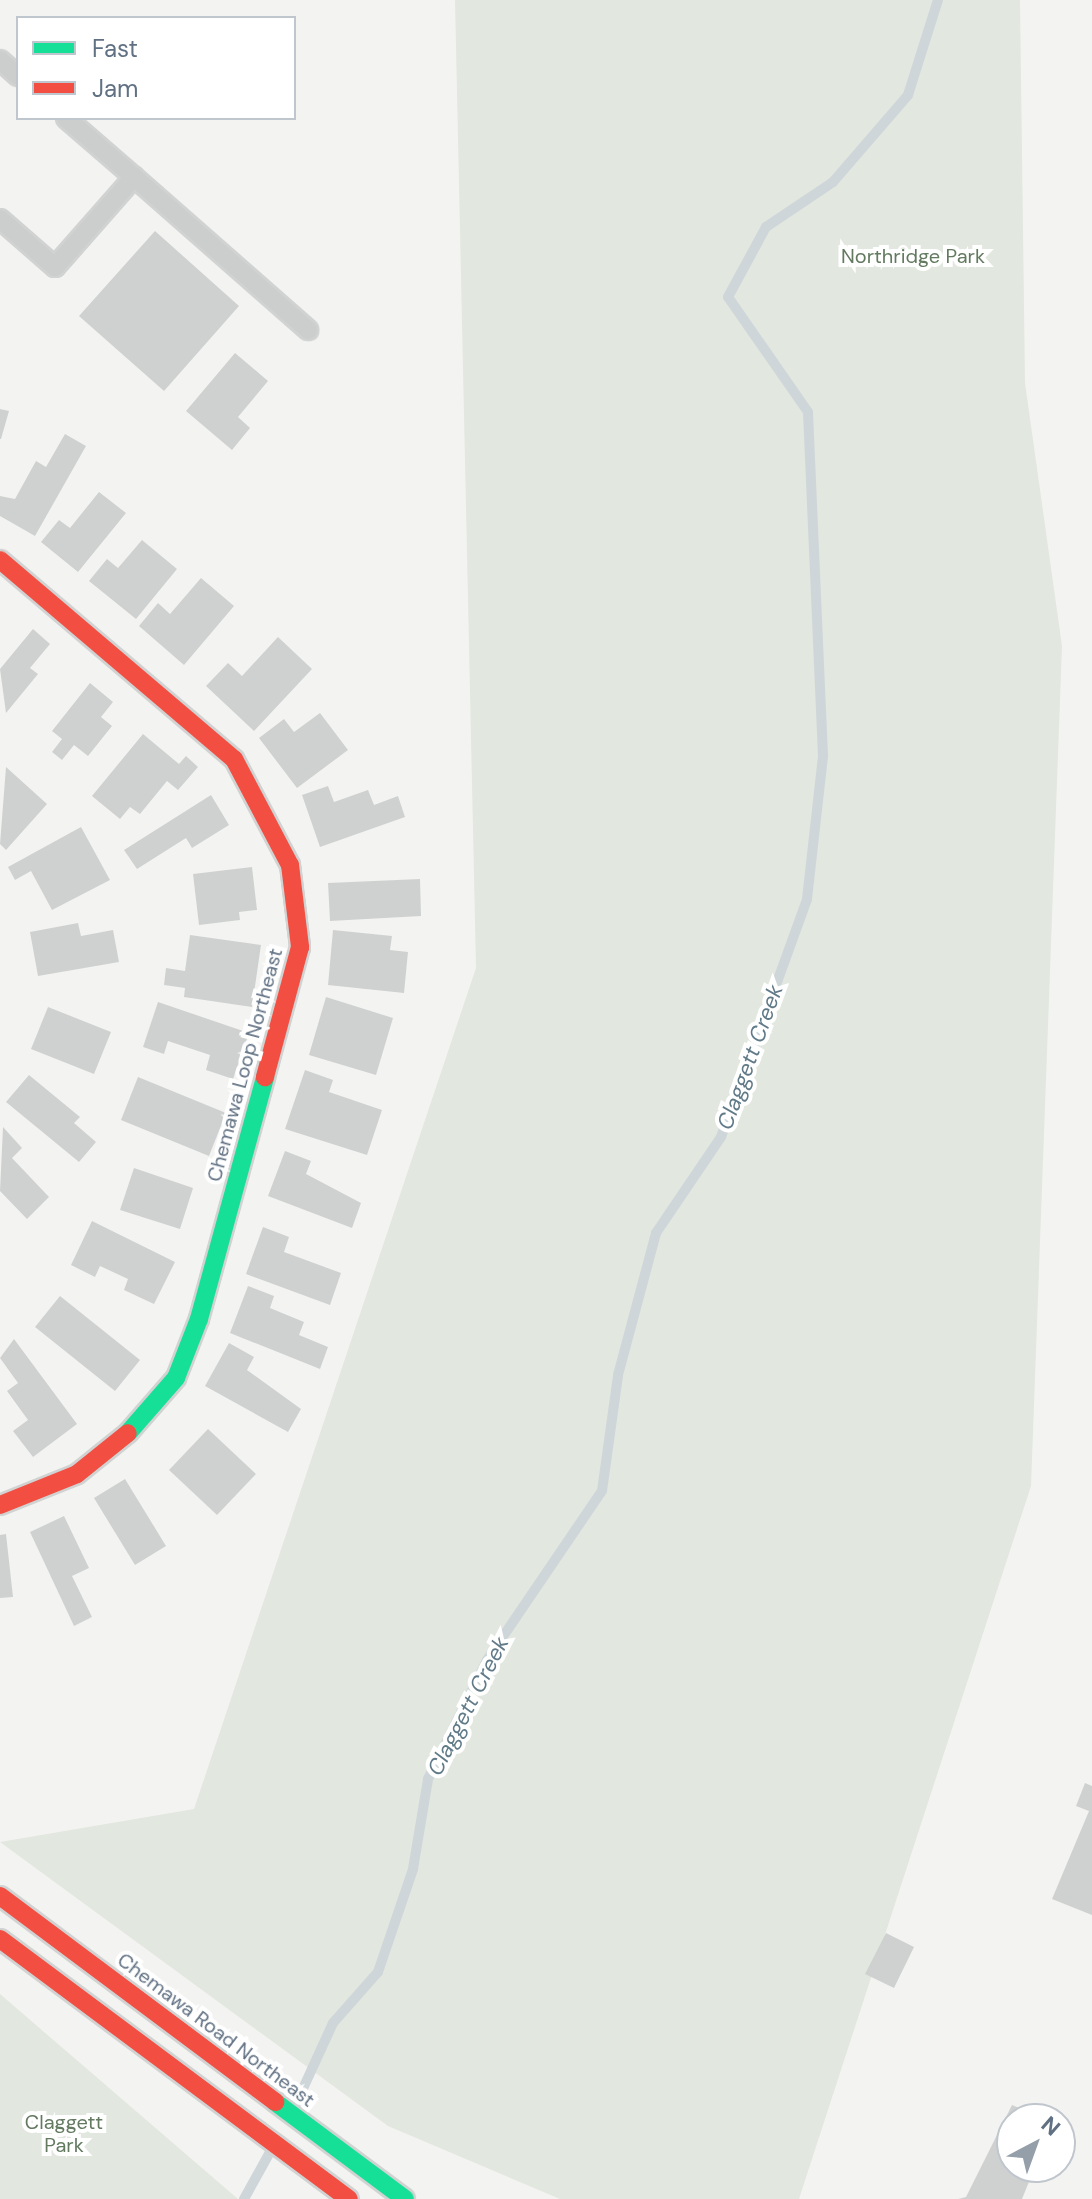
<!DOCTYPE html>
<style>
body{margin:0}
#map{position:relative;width:1092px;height:2199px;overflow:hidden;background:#f3f4f1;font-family:"DM Sans",sans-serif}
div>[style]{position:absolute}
.green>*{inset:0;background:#e2e7df}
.stream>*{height:10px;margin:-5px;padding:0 5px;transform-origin:5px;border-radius:5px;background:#cfd6d9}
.building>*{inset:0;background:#cfd1d1}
.roads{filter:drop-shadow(2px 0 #d1d2d2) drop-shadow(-2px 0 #d1d2d2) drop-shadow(0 2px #d1d2d2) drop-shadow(0 -2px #d1d2d2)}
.lane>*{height:18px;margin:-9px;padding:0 9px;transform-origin:9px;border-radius:9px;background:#cccece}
.fast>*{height:18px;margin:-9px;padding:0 9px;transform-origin:9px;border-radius:9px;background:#16e098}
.jam>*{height:18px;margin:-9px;padding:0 9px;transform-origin:9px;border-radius:9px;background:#f24e42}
span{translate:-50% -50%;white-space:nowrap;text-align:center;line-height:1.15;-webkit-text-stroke:8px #fff;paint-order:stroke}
.park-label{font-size:20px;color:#637a60}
.street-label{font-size:20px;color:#617183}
.water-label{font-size:22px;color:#617a88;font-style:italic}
.legend{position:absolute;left:16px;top:16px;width:280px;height:104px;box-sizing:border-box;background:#fff;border:2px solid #c0c6cd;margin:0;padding:10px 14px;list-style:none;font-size:24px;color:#617183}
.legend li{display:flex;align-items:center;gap:16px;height:40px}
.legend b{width:40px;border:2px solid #c0c6cd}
.north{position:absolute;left:996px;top:2103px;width:80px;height:80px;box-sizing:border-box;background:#fff;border:2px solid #c0c6cd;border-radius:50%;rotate:41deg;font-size:22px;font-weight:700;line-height:32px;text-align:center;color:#617183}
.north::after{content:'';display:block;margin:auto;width:28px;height:36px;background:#949faa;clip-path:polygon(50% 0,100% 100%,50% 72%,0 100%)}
</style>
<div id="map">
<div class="green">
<i style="clip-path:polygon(455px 0,1020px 0,1025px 383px,1062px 646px,1031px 1486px,799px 2199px,560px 2199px,388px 2126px,0 1842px,194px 1809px,476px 968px)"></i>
<i style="clip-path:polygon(0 1994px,238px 2199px,0 2199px)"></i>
</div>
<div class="stream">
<i style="left:295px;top:2106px;width:91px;rotate:-65.4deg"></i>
<i style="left:333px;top:2023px;width:68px;rotate:-48.6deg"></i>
<i style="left:378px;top:1972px;width:109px;rotate:-71.2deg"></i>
<i style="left:413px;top:1869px;width:91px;rotate:-80.5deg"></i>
<i style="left:428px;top:1779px;width:133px;rotate:-63.6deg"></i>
<i style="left:487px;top:1660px;width:204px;rotate:-55.8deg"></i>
<i style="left:602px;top:1491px;width:117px;rotate:-82.1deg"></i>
<i style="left:618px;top:1375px;width:147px;rotate:-75deg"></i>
<i style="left:656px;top:1233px;width:116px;rotate:-55.9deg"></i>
<i style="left:721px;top:1137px;width:253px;rotate:-70.1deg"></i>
<i style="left:807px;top:899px;width:144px;rotate:-83.6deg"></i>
<i style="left:823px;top:756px;width:344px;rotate:-92.5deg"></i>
<i style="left:808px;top:412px;width:140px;rotate:-124.8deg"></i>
<i style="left:728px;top:297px;width:80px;rotate:-61.5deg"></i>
<i style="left:766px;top:227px;width:81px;rotate:-33.9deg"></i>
<i style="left:833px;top:182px;width:115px;rotate:-49.2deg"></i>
<i style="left:908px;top:95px;width:100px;rotate:-72.5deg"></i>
<i style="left:244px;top:2199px;width:54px;rotate:-61deg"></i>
</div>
<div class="building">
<i style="clip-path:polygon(155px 231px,239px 306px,164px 391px,79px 316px)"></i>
<i style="clip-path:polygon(235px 353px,268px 381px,238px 417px,250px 428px,232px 450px,186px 411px)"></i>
<i style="clip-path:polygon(0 409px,9px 411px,1px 439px,0 439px)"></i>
<i style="clip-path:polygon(65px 434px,86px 446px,35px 536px,0 516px,0 496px,15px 499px,36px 461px,46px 467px)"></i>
<i style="clip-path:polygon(99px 492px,126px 513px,78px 572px,41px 542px,59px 520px,70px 528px)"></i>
<i style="clip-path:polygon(142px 540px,177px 569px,136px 619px,89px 581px,107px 559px,118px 568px)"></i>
<i style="clip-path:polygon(201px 578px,234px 606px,184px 665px,139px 626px,158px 603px,170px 614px)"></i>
<i style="clip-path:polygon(33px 629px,50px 644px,30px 668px,38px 674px,6px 713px,0 669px)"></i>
<i style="clip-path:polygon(278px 637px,312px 669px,254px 731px,206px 686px,228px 663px,242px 676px)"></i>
<i style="clip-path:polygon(90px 683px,113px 702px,101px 717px,112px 726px,88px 756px,74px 745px,62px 760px,52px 752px,62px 739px,52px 731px)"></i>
<i style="clip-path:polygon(320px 713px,348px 750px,297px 788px,259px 738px,284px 719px,294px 732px)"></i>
<i style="clip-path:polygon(143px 734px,179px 764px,186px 756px,198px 767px,178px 790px,167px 781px,140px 814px,130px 807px,120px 819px,92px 796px)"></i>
<i style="clip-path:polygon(6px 767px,47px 804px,6px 850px,0 844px)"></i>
<i style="clip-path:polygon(328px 786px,334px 802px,368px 790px,374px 805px,398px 796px,405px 817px,320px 847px,302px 795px)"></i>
<i style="clip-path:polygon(211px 795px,229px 825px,192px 848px,186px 838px,137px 869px,124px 850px)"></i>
<i style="clip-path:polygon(81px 827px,110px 880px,52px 910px,31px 871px,15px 880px,8px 867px)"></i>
<i style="clip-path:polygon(252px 867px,257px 910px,239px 912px,240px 920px,199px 925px,193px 874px)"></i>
<i style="clip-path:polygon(420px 879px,421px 916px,330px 921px,328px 883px)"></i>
<i style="clip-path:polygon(78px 923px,81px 936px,113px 930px,119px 962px,38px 976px,30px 932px)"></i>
<i style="clip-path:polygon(333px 930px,392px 936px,390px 950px,408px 952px,404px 993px,328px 985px)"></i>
<i style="clip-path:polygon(190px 935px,261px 945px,252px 1007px,184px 997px,185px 988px,164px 985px,166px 968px,185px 971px)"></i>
<i style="clip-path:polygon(326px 997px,393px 1018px,376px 1075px,309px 1055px)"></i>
<i style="clip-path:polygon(158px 1002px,249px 1033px,233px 1079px,206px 1070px,210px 1055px,168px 1041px,164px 1054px,143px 1047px)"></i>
<i style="clip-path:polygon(48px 1007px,111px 1032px,94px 1074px,31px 1049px)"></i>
<i style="clip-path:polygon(305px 1070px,333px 1080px,329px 1092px,382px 1110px,367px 1155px,285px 1129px)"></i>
<i style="clip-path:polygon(29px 1075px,80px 1117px,74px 1123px,96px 1142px,79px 1162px,6px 1102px)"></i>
<i style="clip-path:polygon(138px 1077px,226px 1113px,209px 1156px,121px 1120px)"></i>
<i style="clip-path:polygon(3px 1127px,22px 1148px,12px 1158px,49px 1197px,27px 1219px,0 1191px)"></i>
<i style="clip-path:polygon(285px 1151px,311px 1161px,306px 1174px,361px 1203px,352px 1228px,268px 1196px)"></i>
<i style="clip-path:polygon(134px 1168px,193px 1188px,180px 1229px,120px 1210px)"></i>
<i style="clip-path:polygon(92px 1221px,175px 1262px,154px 1304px,124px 1290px,128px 1279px,100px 1266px,95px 1277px,71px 1265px)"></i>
<i style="clip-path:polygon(263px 1227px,289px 1237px,284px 1252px,341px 1273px,330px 1305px,246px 1274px)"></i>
<i style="clip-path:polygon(248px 1286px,274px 1296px,270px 1308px,304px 1322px,299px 1335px,328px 1347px,320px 1369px,230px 1333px)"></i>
<i style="clip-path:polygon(60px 1296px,140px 1360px,115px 1391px,35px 1327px)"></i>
<i style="clip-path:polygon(14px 1339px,77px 1424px,33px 1457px,13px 1431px,28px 1420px,7px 1391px,18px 1383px,0 1358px)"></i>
<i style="clip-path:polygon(229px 1343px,254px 1357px,247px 1370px,301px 1409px,288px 1432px,205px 1386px)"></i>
<i style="clip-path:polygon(208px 1429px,256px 1474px,217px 1515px,169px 1470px)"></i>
<i style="clip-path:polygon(125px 1479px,166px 1546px,135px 1565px,94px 1498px)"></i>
<i style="clip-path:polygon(64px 1516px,89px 1568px,72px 1576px,92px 1617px,74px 1626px,30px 1532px)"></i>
<i style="clip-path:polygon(6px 1534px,13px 1597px,0 1598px,0 1535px)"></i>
<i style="clip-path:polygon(1085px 1783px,1092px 1786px,1092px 1915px,1052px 1899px,1089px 1811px,1076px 1806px)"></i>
<i style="clip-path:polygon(886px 1933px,914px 1947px,894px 1988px,865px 1974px)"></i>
<i style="clip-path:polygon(1012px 2105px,1046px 2119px,1012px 2119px,1012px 2167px,1035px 2167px,1022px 2199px,958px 2199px,966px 2197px)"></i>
</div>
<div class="roads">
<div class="lane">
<i style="left:0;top:60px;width:24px;rotate:42deg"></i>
<i style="left:134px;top:177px;width:232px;rotate:41.3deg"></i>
<i style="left:0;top:219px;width:73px;rotate:41.1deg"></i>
<i style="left:55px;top:267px;width:120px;rotate:-48.7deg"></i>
<i style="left:134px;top:177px;width:90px;rotate:-139.1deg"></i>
</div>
<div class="fast">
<i style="left:128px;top:1433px;width:73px;rotate:-48.9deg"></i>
<i style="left:176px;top:1378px;width:63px;rotate:-68.7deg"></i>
<i style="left:199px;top:1319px;width:251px;rotate:-74.7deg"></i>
<i style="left:275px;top:2102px;width:162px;rotate:36.7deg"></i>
</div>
<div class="jam">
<i style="left:0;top:560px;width:307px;rotate:40.4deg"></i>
<i style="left:234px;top:759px;width:120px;rotate:62.2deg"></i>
<i style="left:290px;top:865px;width:83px;rotate:83deg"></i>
<i style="left:300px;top:947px;width:135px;rotate:105.1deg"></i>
<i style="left:0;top:1505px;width:83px;rotate:-21.9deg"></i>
<i style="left:77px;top:1474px;width:65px;rotate:-38.8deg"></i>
<i style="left:0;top:1896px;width:344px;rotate:36.8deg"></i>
<i style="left:0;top:1939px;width:435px;rotate:36.7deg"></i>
</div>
</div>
<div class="park-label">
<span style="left:913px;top:256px">Northridge Park</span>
<span style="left:64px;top:2134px">Claggett<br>Park</span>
</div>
<div class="street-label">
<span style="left:245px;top:1065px;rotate:-75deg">Chemawa Loop Northeast</span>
<span style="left:216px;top:2030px;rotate:37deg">Chemawa Road Northeast</span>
</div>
<div class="water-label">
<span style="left:750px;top:1057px;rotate:-70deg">Claggett Creek</span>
<span style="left:468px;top:1706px;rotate:-63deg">Claggett Creek</span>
</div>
<ul class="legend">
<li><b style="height:10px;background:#16e098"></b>Fast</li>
<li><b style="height:10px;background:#f24e42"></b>Jam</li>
</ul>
<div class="north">N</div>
</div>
